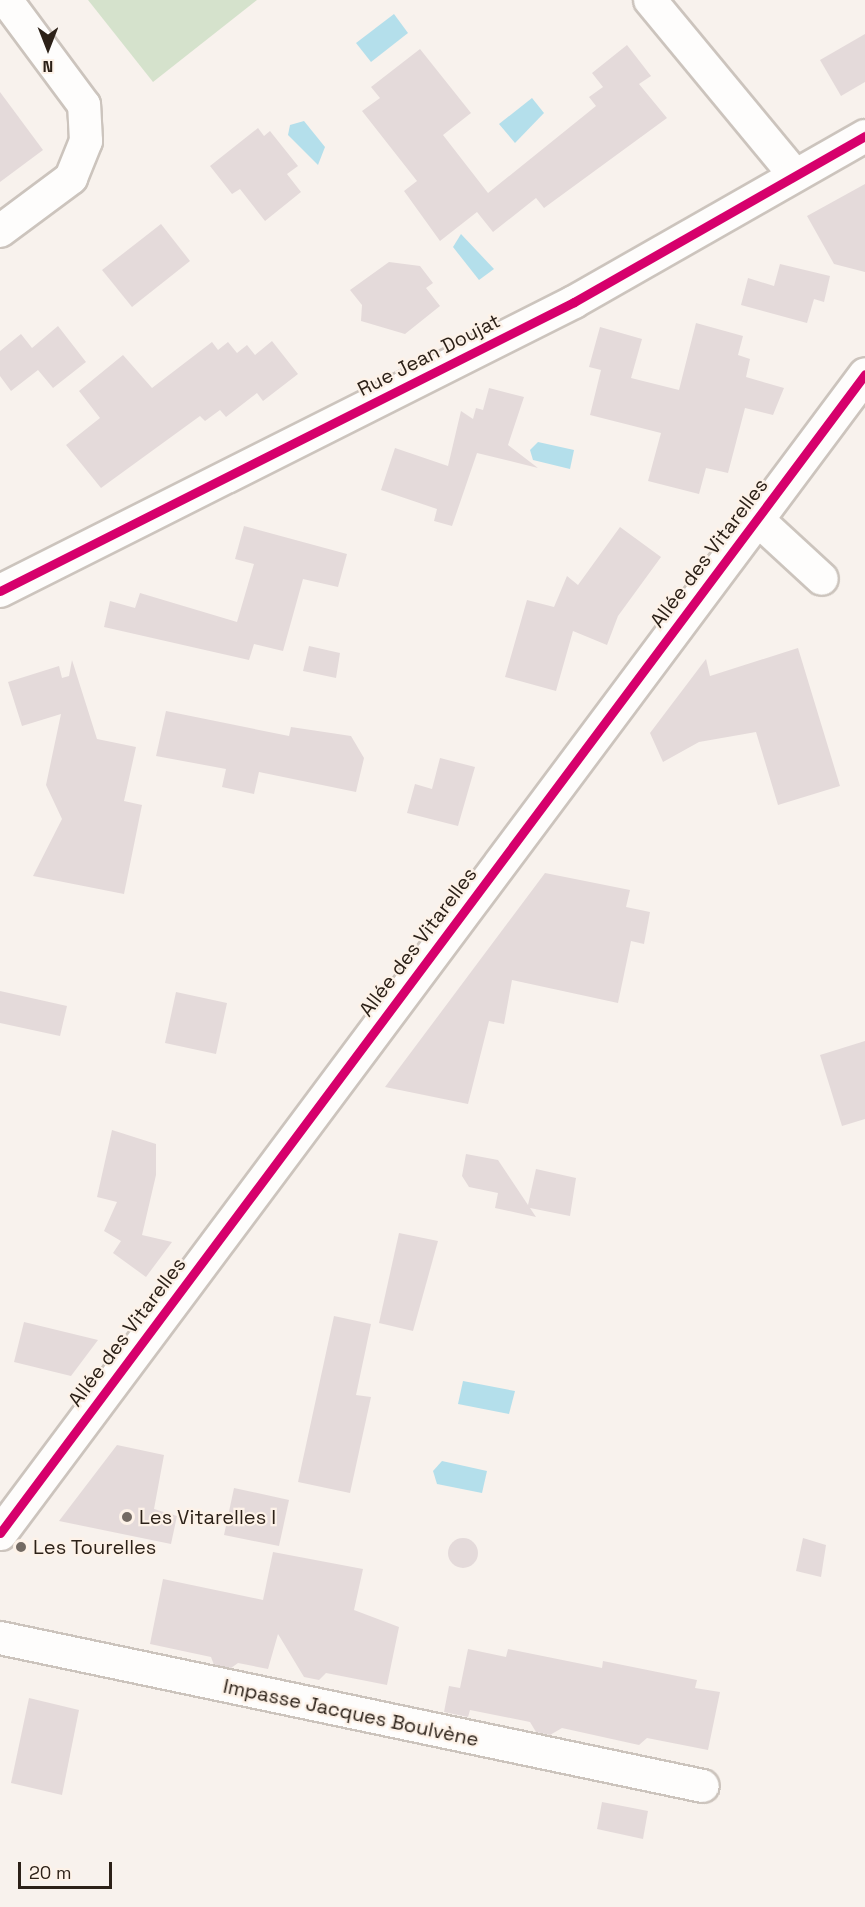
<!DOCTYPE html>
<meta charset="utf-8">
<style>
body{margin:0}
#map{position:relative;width:865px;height:1907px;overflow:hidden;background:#f8f2ed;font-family:"Space Grotesk",sans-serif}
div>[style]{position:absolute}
.green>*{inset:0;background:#d5e2cc}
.water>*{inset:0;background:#b4dfeb}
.building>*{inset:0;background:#e4dada}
.round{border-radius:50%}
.roads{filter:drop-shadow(2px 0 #ccc4bd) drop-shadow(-2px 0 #ccc4bd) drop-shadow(0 2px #ccc4bd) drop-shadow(0 -2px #ccc4bd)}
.minor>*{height:32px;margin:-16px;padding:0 16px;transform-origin:16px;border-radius:16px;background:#fefdfc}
.major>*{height:33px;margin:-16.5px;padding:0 16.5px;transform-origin:16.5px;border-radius:16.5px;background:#fefdfc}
.cycleway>*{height:9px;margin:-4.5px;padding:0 4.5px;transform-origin:4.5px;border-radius:4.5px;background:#d6006c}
.dots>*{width:16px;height:16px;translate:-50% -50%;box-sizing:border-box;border:3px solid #fdf2e8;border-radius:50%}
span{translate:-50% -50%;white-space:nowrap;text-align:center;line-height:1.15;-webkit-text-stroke:4.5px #fdf2e8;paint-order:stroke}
.street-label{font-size:20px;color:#2c2118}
.poi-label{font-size:20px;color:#2c2118}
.left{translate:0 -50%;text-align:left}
.north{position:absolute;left:18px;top:18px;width:60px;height:60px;-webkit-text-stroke:4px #fdf2e8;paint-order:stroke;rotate:180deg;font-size:16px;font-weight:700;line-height:24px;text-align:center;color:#2c2118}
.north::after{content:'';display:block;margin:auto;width:21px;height:27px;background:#2c2118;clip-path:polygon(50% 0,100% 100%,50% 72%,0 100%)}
.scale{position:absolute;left:18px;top:1862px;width:94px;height:27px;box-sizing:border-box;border:3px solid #2c2118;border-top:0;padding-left:8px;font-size:18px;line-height:21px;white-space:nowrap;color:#2c2118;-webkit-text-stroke:4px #fdf2e8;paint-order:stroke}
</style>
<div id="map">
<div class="green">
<i style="clip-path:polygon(88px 0,257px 0,153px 82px)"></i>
</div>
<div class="water">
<i style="clip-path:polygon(394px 14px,408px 33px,371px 62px,356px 43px)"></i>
<i style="clip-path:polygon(532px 98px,544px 113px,515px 143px,499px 124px)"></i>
<i style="clip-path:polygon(304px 121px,325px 147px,318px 165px,288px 135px,290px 125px)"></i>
<i style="clip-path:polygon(461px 234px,494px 269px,479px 280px,453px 247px)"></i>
<i style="clip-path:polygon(538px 442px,574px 450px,570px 469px,533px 460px,530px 450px)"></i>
<i style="clip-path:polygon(463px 1381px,515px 1391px,509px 1414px,458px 1404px)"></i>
<i style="clip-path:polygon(442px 1461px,487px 1471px,482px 1493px,437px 1484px,433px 1471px)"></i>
</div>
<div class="building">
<i style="clip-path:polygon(865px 34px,865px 82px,841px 96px,820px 60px)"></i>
<i style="clip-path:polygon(627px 45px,651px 76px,639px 84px,667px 118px,544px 208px,536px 198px,493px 232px,477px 212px,440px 241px,404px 191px,417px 181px,362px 111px,380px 98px,371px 87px,420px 49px,471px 113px,443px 135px,488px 193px,596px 106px,589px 97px,603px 87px,592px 73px)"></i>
<i style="clip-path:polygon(0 92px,43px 150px,0 182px)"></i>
<i style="clip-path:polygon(258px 128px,264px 136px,270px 131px,298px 166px,287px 174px,301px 192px,265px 221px,240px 189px,232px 194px,210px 166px)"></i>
<i style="clip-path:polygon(865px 184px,865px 272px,834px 264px,807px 216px)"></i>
<i style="clip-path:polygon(161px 224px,190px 261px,132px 307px,102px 270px)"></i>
<i style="clip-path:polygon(389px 262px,420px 266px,433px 283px,426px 288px,440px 306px,405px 334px,361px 321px,362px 305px,350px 290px)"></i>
<i style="clip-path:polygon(780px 264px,830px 276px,824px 302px,814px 299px,807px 323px,741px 305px,748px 278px,774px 286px)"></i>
<i style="clip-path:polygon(696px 323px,743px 336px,738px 355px,750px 359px,746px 377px,784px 388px,773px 415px,745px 408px,728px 473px,706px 468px,699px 494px,648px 481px,661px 433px,590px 415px,601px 370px,589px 367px,600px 327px,642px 339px,631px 378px,679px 390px)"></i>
<i style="clip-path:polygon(58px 326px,86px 362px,53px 388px,38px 370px,11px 391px,0 376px,0 351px,21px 334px,32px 348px)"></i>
<i style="clip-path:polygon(272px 341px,298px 374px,263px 401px,257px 393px,226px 417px,220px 410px,205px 421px,200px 416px,101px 488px,66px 445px,100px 418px,79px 391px,123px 355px,152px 388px,212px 342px,218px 350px,228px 342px,237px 353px,247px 345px,255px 355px)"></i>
<i style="clip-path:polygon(489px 388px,524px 397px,508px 445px,538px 468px,477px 453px,452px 526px,434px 521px,437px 509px,381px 490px,395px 448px,448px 466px,461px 411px,473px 419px,476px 408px,483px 410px)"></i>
<i style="clip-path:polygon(244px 526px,347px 554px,338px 587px,303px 579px,283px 651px,254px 644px,249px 660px,104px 627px,110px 601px,135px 608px,140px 593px,237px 622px,254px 564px,235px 559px)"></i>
<i style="clip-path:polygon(620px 527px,661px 557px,618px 616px,607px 645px,573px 631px,556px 691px,505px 677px,527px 600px,554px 607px,567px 576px,578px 585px)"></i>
<i style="clip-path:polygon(309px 646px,340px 653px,336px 678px,303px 671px)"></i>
<i style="clip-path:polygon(798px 648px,840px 786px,778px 805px,756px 732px,699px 742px,663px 762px,650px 733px,706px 659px,710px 676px)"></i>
<i style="clip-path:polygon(72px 660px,97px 739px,136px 747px,124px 801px,142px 805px,124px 894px,33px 876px,62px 819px,46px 785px,61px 714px,22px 726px,8px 682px,59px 666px,62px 678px,69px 676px)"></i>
<i style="clip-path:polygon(166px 711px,289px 736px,291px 727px,351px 736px,364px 758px,356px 792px,259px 772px,254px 794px,222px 787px,226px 769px,156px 756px)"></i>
<i style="clip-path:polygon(440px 758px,475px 767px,458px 826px,407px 813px,415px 784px,432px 789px)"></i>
<i style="clip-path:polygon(545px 873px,630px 890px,626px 907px,650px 912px,644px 944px,631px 941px,618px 1003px,512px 980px,504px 1024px,489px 1021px,468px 1104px,385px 1087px)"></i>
<i style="clip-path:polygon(0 991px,67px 1006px,60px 1036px,0 1023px)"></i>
<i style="clip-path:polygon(176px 992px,227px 1003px,216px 1054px,165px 1043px)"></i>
<i style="clip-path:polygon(865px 1041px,865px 1119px,842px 1126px,820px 1055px)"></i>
<i style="clip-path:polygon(112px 1130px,156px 1144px,156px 1175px,142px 1235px,172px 1242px,146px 1277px,113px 1253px,121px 1241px,104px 1231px,117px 1202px,97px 1197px)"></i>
<i style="clip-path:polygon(466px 1154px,498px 1160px,528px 1205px,536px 1169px,576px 1178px,570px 1216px,530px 1208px,536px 1217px,495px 1208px,498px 1193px,469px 1187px,462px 1176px)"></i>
<i style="clip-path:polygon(399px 1233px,438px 1241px,413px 1331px,379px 1323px)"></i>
<i style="clip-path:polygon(334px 1316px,371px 1324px,356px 1395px,371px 1397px,350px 1493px,298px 1482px)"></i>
<i style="clip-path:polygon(24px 1322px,98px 1340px,71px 1376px,14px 1362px)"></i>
<i style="clip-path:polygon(117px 1445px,164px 1455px,154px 1509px,177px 1516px,171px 1544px,59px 1521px)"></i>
<i style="clip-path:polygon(234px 1488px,289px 1500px,279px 1546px,224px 1535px)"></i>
<i style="clip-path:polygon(803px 1538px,826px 1545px,821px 1577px,796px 1571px)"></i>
<i class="round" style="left:448px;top:1538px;width:30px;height:30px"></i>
<i style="clip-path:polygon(273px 1552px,363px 1569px,354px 1610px,399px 1627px,387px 1685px,326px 1673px,319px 1680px,304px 1677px,278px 1634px,268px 1669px,238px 1663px,231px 1668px,214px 1665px,211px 1657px,150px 1644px,163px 1579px,263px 1600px)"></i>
<i style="clip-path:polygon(468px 1649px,506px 1657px,508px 1649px,602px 1668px,603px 1661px,697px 1680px,695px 1688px,720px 1692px,708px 1750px,647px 1738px,639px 1745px,562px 1728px,550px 1735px,536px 1732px,530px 1722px,470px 1710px,468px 1717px,444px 1712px,449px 1686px,460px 1688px)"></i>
<i style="clip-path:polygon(29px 1698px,79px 1710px,62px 1795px,11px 1783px)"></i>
<i style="clip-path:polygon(602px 1802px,648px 1811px,643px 1839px,597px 1829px)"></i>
</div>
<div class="roads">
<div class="minor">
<i style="left:650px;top:0;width:227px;rotate:50.4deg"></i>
<i style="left:0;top:231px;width:89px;rotate:-36.7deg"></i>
<i style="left:71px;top:178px;width:40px;rotate:-68deg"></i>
<i style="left:86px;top:141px;width:36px;rotate:-93deg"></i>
<i style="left:84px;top:105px;width:131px;rotate:-126.6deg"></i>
<i style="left:757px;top:519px;width:88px;rotate:42.7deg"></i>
<i style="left:0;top:591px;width:643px;rotate:-26.72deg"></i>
<i style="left:574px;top:302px;width:335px;rotate:-29.7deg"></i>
<i style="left:0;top:1638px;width:718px;rotate:11.89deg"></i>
</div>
<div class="major">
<i style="left:0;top:1533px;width:1446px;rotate:-53.26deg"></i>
</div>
</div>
<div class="cycleway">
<i style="left:0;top:591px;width:643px;rotate:-26.72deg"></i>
<i style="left:574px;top:302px;width:335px;rotate:-29.7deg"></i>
<i style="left:0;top:1533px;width:1446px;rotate:-53.26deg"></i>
</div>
<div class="dots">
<i style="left:127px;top:1517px;background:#736a63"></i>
<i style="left:21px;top:1547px;background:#736a63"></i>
</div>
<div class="street-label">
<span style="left:429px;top:355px;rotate:-27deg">Rue Jean Doujat</span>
<span style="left:709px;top:553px;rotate:-53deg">Allée des Vitarelles</span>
<span style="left:418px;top:942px;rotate:-53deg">Allée des Vitarelles</span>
<span style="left:127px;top:1332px;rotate:-53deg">Allée des Vitarelles</span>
<span style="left:351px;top:1713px;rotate:12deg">Impasse Jacques Boulvène</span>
</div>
<div class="poi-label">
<span class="left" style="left:139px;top:1517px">Les Vitarelles I</span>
<span class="left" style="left:33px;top:1547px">Les Tourelles</span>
</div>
<div class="north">N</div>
<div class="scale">20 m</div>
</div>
